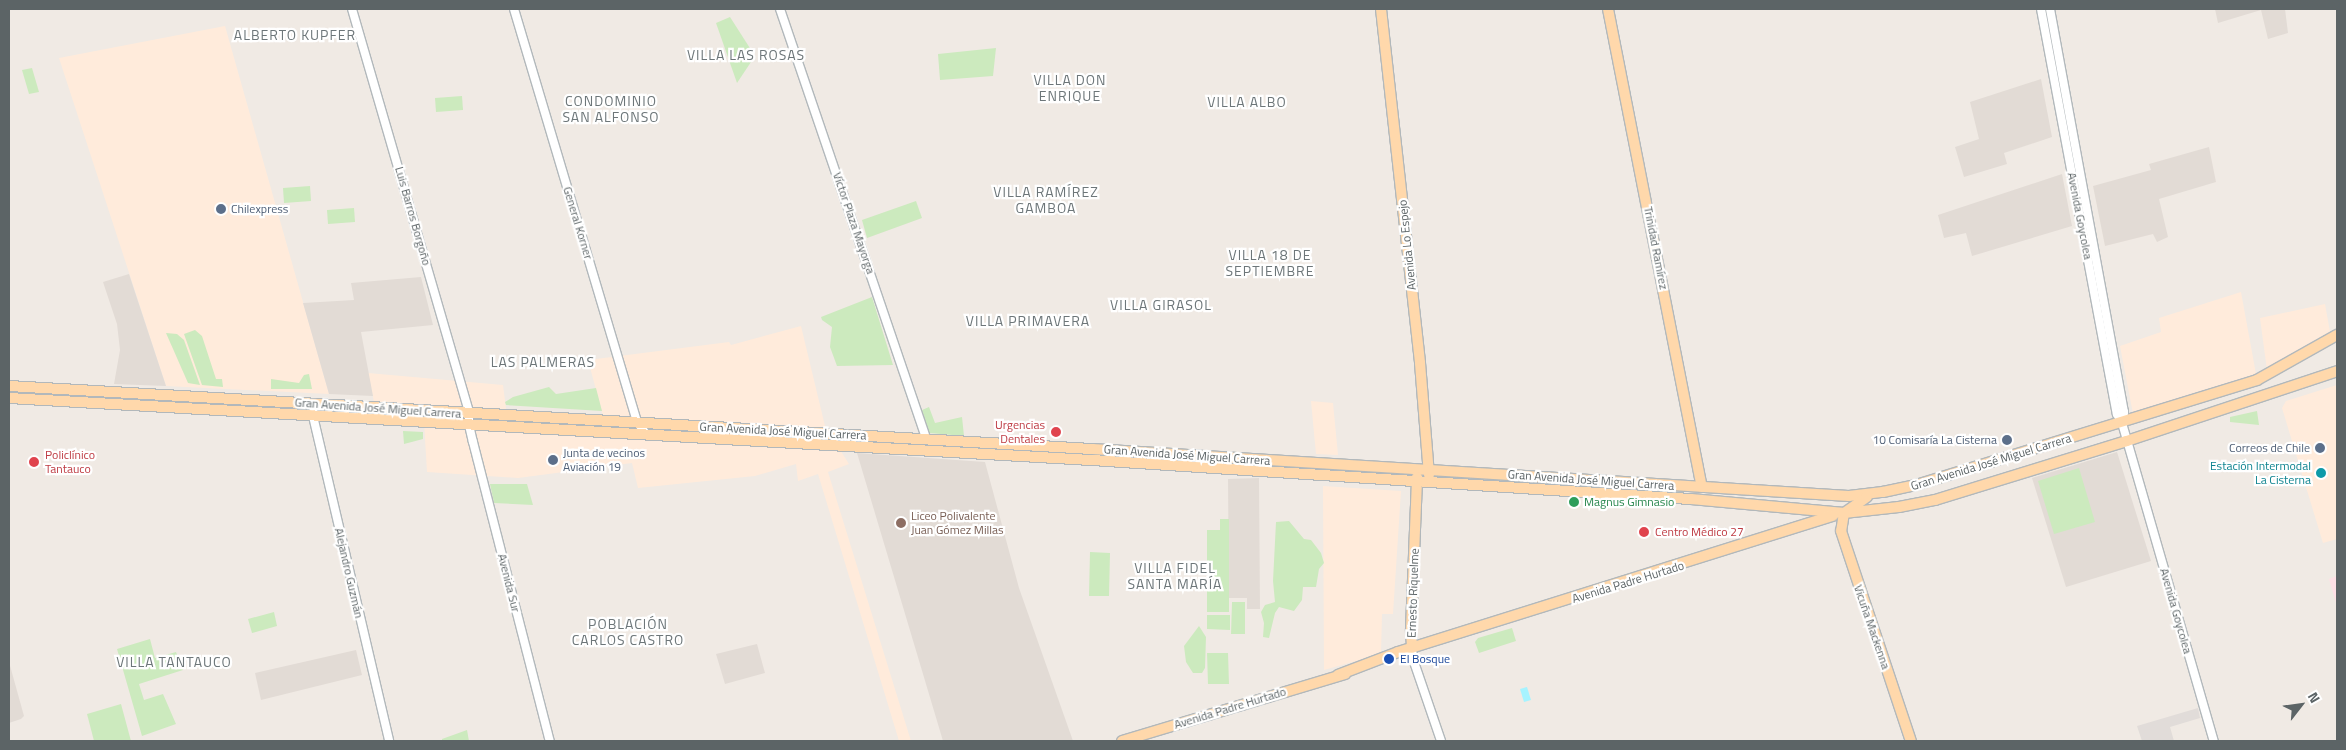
<!DOCTYPE html>
<meta charset="utf-8">
<style>
body{margin:0}
#map{position:relative;width:2346px;height:750px;overflow:hidden;background:#f0eae4;font-family:"Titillium Web",sans-serif}
div>[style]{position:absolute}
.commercial>*{inset:0;background:#ffebdb}
.industrial>*{inset:0;background:#e1dcd9}
.education>*{inset:0;background:#e2dbd5}
.medical>*{inset:0;background:#fee0e6}
.green>*{inset:0;background:#cceabe}
.water>*{inset:0;background:#a6f3ff}
.roads{filter:drop-shadow(1px 0 #b2b8bb) drop-shadow(-1px 0 #b2b8bb) drop-shadow(0 1px #b2b8bb) drop-shadow(0 -1px #b2b8bb)}
.minor>*{height:8px;margin:-4px;padding:0 4px;transform-origin:4px;border-radius:4px;background:#fff}
.major>*{height:10px;margin:-5px;padding:0 5px;transform-origin:5px;border-radius:5px;background:#ffd8ab}
.dots>*{width:14px;height:14px;translate:-50% -50%;box-sizing:border-box;border:2px solid #fff;border-radius:50%}
span{translate:-50% -50%;white-space:nowrap;text-align:center;line-height:1.15;-webkit-text-stroke:4.5px #fff;paint-order:stroke}
.service-label{font-size:12px;color:#4e5e75}
.left{translate:0 -50%;text-align:left}
.right{translate:-100% -50%;text-align:right}
.street-label{font-size:12px;color:#5c6466}
.health-label{font-size:12px;color:#be3a42}
.culture-label{font-size:12px;color:#0d838f}
.leisure-label{font-size:12px;color:#27864d}
.education-label{font-size:12px;color:#785e54}
.transit-label{font-size:12px;color:#164399}
.neighbourhood-label{font-size:14px;color:#6d7679;letter-spacing:1px}
.frame{position:absolute;inset:0;border:10px solid #5c6466;pointer-events:none}
.north{position:absolute;left:2276px;top:680px;width:50px;height:50px;-webkit-text-stroke:4px #fff;paint-order:stroke;rotate:60deg;font-size:14px;font-weight:700;line-height:20px;text-align:center;color:#5c6466}
.north::after{content:'';display:block;margin:auto;width:18px;height:22px;background:#5c6466;clip-path:polygon(50% 0,100% 100%,50% 72%,0 100%)}
</style>
<div id="map">
<div class="commercial">
<i style="clip-path:polygon(225px 26px,329px 394px,166px 386px,59px 58px)"></i>
<i style="clip-path:polygon(2241px 292px,2256px 374px,2133px 414px,2120px 346px,2161px 332px,2159px 318px)"></i>
<i style="clip-path:polygon(2325px 304px,2330px 332px,2267px 370px,2260px 318px)"></i>
<i style="clip-path:polygon(801px 326px,825px 426px,849px 464px,828px 472px,911px 741px,899px 741px,818px 474px,798px 481px,796px 464px,755px 476px,638px 488px,632px 463px,518px 478px,427px 472px,423px 405px,374px 402px,368px 373px,503px 385px,509px 432px,609px 438px,588px 360px,729px 342px,731px 345px)"></i>
<i style="clip-path:polygon(2337px 385px,2337px 539px,2323px 543px,2282px 408px,2286px 401px)"></i>
<i style="clip-path:polygon(1311px 401px,1333px 403px,1338px 455px,1316px 454px)"></i>
<i style="clip-path:polygon(1323px 486px,1401px 491px,1393px 614px,1382px 614px,1381px 654px,1324px 670px)"></i>
</div>
<div class="industrial">
<i style="clip-path:polygon(2198px 708px,2200px 718px,2170px 727px,2174px 741px,2142px 741px,2137px 726px)"></i>
</div>
<div class="education">
<i style="clip-path:polygon(2215px 9px,2285px 9px,2288px 33px,2268px 39px,2261px 10px,2218px 23px)"></i>
<i style="clip-path:polygon(2041px 79px,2052px 137px,2004px 153px,2007px 164px,1964px 177px,1955px 147px,1979px 139px,1970px 102px)"></i>
<i style="clip-path:polygon(2209px 147px,2216px 182px,2159px 199px,2168px 237px,2157px 242px,2153px 234px,2105px 246px,2093px 186px,2151px 170px,2149px 164px)"></i>
<i style="clip-path:polygon(2062px 174px,2072px 226px,1972px 256px,1966px 233px,1944px 238px,1938px 215px)"></i>
<i style="clip-path:polygon(129px 274px,166px 386px,114px 384px,120px 350px,117px 324px,103px 282px)"></i>
<i style="clip-path:polygon(421px 277px,433px 325px,361px 332px,373px 396px,329px 394px,303px 303px,354px 300px,351px 283px)"></i>
<i style="clip-path:polygon(2117px 452px,2151px 561px,2066px 587px,2032px 478px)"></i>
<i style="clip-path:polygon(857px 453px,985px 462px,1019px 588px,1073px 741px,943px 741px)"></i>
<i style="clip-path:polygon(1259px 478px,1260px 609px,1247px 609px,1247px 598px,1229px 598px,1228px 479px)"></i>
<i style="clip-path:polygon(757px 644px,765px 673px,725px 684px,716px 654px)"></i>
<i style="clip-path:polygon(356px 650px,362px 675px,261px 700px,255px 673px)"></i>
<i style="clip-path:polygon(9px 662px,24px 716px,21px 719px,9px 723px)"></i>
</div>
<div class="medical">
<i style="clip-path:polygon(2337px 576px,2337px 606px,2329px 579px)"></i>
</div>
<div class="green">
<i style="clip-path:polygon(730px 17px,755px 56px,737px 83px,716px 23px)"></i>
<i style="clip-path:polygon(996px 48px,993px 76px,940px 80px,938px 54px)"></i>
<i style="clip-path:polygon(32px 68px,39px 92px,29px 94px,22px 70px)"></i>
<i style="clip-path:polygon(462px 96px,463px 110px,436px 112px,435px 98px)"></i>
<i style="clip-path:polygon(310px 186px,311px 201px,284px 203px,283px 188px)"></i>
<i style="clip-path:polygon(916px 201px,922px 218px,867px 238px,862px 220px)"></i>
<i style="clip-path:polygon(354px 208px,355px 222px,328px 224px,327px 210px)"></i>
<i style="clip-path:polygon(872px 297px,893px 365px,837px 366px,830px 347px,832px 327px,822px 320px,821px 317px)"></i>
<i style="clip-path:polygon(195px 330px,202px 336px,216px 379px,222px 379px,223px 387px,202px 385px,184px 334px)"></i>
<i style="clip-path:polygon(166px 333px,177px 334px,184px 340px,200px 385px,188px 383px)"></i>
<i style="clip-path:polygon(309px 374px,312px 389px,271px 389px,271px 379px,299px 383px,304px 375px)"></i>
<i style="clip-path:polygon(549px 387px,556px 394px,596px 388px,602px 411px,506px 405px,505px 402px,513px 397px)"></i>
<i style="clip-path:polygon(929px 407px,935px 423px,962px 417px,964px 436px,929px 433px,922px 410px)"></i>
<i style="clip-path:polygon(2257px 411px,2259px 425px,2230px 422px,2230px 417px)"></i>
<i style="clip-path:polygon(403px 431px,423px 432px,423px 439px,404px 444px)"></i>
<i style="clip-path:polygon(2079px 468px,2095px 522px,2054px 534px,2038px 481px)"></i>
<i style="clip-path:polygon(490px 484px,527px 484px,533px 505px,494px 503px)"></i>
<i style="clip-path:polygon(1220px 519px,1229px 519px,1229px 612px,1207px 612px,1207px 530px,1220px 530px)"></i>
<i style="clip-path:polygon(1289px 521px,1304px 539px,1311px 540px,1321px 553px,1324px 563px,1319px 569px,1316px 587px,1303px 587px,1302px 600px,1294px 611px,1279px 607px,1275px 613px,1269px 638px,1263px 637px,1264px 623px,1261px 612px,1265px 605px,1275px 602px,1273px 581px,1276px 522px)"></i>
<i style="clip-path:polygon(1090px 552px,1110px 553px,1109px 596px,1089px 596px)"></i>
<i style="clip-path:polygon(1232px 602px,1245px 602px,1245px 634px,1231px 634px)"></i>
<i style="clip-path:polygon(274px 612px,277px 626px,252px 633px,248px 619px)"></i>
<i style="clip-path:polygon(1207px 615px,1230px 615px,1230px 630px,1207px 629px)"></i>
<i style="clip-path:polygon(1199px 626px,1206px 637px,1205px 668px,1202px 673px,1193px 673px,1186px 662px,1184px 646px)"></i>
<i style="clip-path:polygon(1512px 628px,1516px 641px,1479px 653px,1475px 642px,1478px 638px)"></i>
<i style="clip-path:polygon(150px 639px,155px 658px,176px 652px,183px 670px,139px 684px,144px 700px,163px 694px,176px 724px,142px 736px,117px 649px)"></i>
<i style="clip-path:polygon(1207px 653px,1228px 653px,1229px 684px,1208px 684px)"></i>
<i style="clip-path:polygon(121px 704px,131px 741px,94px 741px,87px 714px)"></i>
<i style="clip-path:polygon(467px 730px,469px 741px,442px 741px,442px 739px)"></i>
</div>
<div class="water">
<i style="clip-path:polygon(1527px 687px,1531px 700px,1524px 702px,1520px 689px)"></i>
</div>
<div class="roads">
<div class="minor">
<i style="left:352px;top:9px;width:421px;rotate:73.8deg"></i>
<i style="left:469px;top:413px;width:12px;rotate:90deg"></i>
<i style="left:469px;top:425px;width:17px;rotate:77deg"></i>
<i style="left:473px;top:442px;width:309px;rotate:75.6deg"></i>
<i style="left:514px;top:9px;width:431px;rotate:73.4deg"></i>
<i style="left:637px;top:422px;width:16px;rotate:52deg"></i>
<i style="left:780px;top:9px;width:454px;rotate:71.2deg"></i>
<i style="left:2041px;top:9px;width:412px;rotate:79.4deg"></i>
<i style="left:2117px;top:414px;width:10px;rotate:61deg"></i>
<i style="left:2122px;top:423px;width:331px;rotate:73.9deg"></i>
<i style="left:2050px;top:9px;width:410px;rotate:79.6deg"></i>
<i style="left:2124px;top:412px;width:11px;rotate:100deg"></i>
<i style="left:314px;top:404px;width:12px;rotate:95deg"></i>
<i style="left:313px;top:416px;width:334px;rotate:76.8deg"></i>
<i style="left:1412px;top:648px;width:11px;rotate:85deg"></i>
<i style="left:1413px;top:659px;width:87px;rotate:71.1deg"></i>
</div>
<div class="major">
<i style="left:1381px;top:9px;width:356px;rotate:83.7deg"></i>
<i style="left:1420px;top:363px;width:112px;rotate:85.4deg"></i>
<i style="left:1608px;top:9px;width:487px;rotate:78.9deg"></i>
<i style="left:9px;top:386px;width:1085px;rotate:3.33deg"></i>
<i style="left:1092px;top:449px;width:758px;rotate:3.55deg"></i>
<i style="left:1849px;top:496px;width:34px;rotate:-7deg"></i>
<i style="left:1883px;top:492px;width:34px;rotate:-12deg"></i>
<i style="left:1916px;top:485px;width:357px;rotate:-17.1deg"></i>
<i style="left:2257px;top:380px;width:92px;rotate:-29.4deg"></i>
<i style="left:9px;top:398px;width:1085px;rotate:3.28deg"></i>
<i style="left:1092px;top:460px;width:600px;rotate:3.73deg"></i>
<i style="left:1691px;top:499px;width:154px;rotate:5.2deg"></i>
<i style="left:1844px;top:513px;width:55px;rotate:-6.2deg"></i>
<i style="left:1899px;top:507px;width:37px;rotate:-11deg"></i>
<i style="left:1935px;top:500px;width:201px;rotate:-17.1deg"></i>
<i style="left:2127px;top:441px;width:221px;rotate:-18.4deg"></i>
<i style="left:1867px;top:497px;width:28px;rotate:145deg"></i>
<i style="left:1844px;top:513px;width:18px;rotate:99deg"></i>
<i style="left:1841px;top:531px;width:221px;rotate:71.6deg"></i>
<i style="left:1412px;top:648px;width:19px;rotate:-93deg"></i>
<i style="left:1411px;top:629px;width:152px;rotate:-87.7deg"></i>
<i style="left:1338px;top:675px;width:64px;rotate:-21deg"></i>
<i style="left:1398px;top:652px;width:456px;rotate:-17.4deg"></i>
<i style="left:1122px;top:741px;width:233px;rotate:-16.7deg"></i>
</div>
</div>
<div class="dots">
<i style="left:221px;top:209px;background:#5c6f8a"></i>
<i style="left:1056px;top:432px;background:#e0444e"></i>
<i style="left:2007px;top:440px;background:#5c6f8a"></i>
<i style="left:2320px;top:448px;background:#5c6f8a"></i>
<i style="left:553px;top:460px;background:#5c6f8a"></i>
<i style="left:34px;top:462px;background:#e0444e"></i>
<i style="left:2321px;top:473px;background:#0f9aa8"></i>
<i style="left:1574px;top:502px;background:#2e9e5b"></i>
<i style="left:901px;top:523px;background:#8d6e63"></i>
<i style="left:1644px;top:532px;background:#e0444e"></i>
<i style="left:1389px;top:659px;background:#1a4fb4"></i>
</div>
<div class="service-label">
<span class="left" style="left:231px;top:209px">Chilexpress</span>
<span class="right" style="left:1997px;top:440px">10 Comisaría La Cisterna</span>
<span class="right" style="left:2310px;top:448px">Correos de Chile</span>
<span class="left" style="left:563px;top:460px">Junta de vecinos<br>Aviación 19</span>
</div>
<div class="street-label">
<span style="left:413px;top:216px;rotate:74deg">Luis Barros Borgoño</span>
<span style="left:2080px;top:216px;rotate:79deg">Avenida Goycolea</span>
<span style="left:578px;top:223px;rotate:73deg">General Korner</span>
<span style="left:854px;top:223px;rotate:71deg">Víctor Plaza Mayorga</span>
<span style="left:1407px;top:245px;rotate:-96deg">Avenida Lo Espejo</span>
<span style="left:1656px;top:248px;rotate:79deg">Trinidad Ramírez</span>
<span style="left:378px;top:408px;rotate:4deg">Gran Avenida José Miguel Carrera</span>
<span style="left:783px;top:431px;rotate:3deg">Gran Avenida José Miguel Carrera</span>
<span style="left:1187px;top:455px;rotate:4deg">Gran Avenida José Miguel Carrera</span>
<span style="left:1991px;top:462px;rotate:-17deg">Gran Avenida José Miguel Carrera</span>
<span style="left:1591px;top:480px;rotate:4deg">Gran Avenida José Miguel Carrera</span>
<span style="left:349px;top:573px;rotate:77deg">Alejandro Guzmán</span>
<span style="left:1628px;top:582px;rotate:-17deg">Avenida Padre Hurtado</span>
<span style="left:509px;top:583px;rotate:76deg">Avenida Sur</span>
<span style="left:1413px;top:593px;rotate:-88deg">Ernesto Riquelme</span>
<span style="left:2176px;top:611px;rotate:74deg">Avenida Goycolea</span>
<span style="left:1872px;top:627px;rotate:71deg">Vicuña Mackenna</span>
<span style="left:1230px;top:708px;rotate:-17deg">Avenida Padre Hurtado</span>
</div>
<div class="health-label">
<span class="right" style="left:1045px;top:432px">Urgencias<br>Dentales</span>
<span class="left" style="left:45px;top:462px">Policlínico<br>Tantauco</span>
<span class="left" style="left:1655px;top:532px">Centro Médico 27</span>
</div>
<div class="culture-label">
<span class="right" style="left:2311px;top:473px">Estación Intermodal<br>La Cisterna</span>
</div>
<div class="leisure-label">
<span class="left" style="left:1584px;top:502px">Magnus Gimnasio</span>
</div>
<div class="education-label">
<span class="left" style="left:911px;top:523px">Liceo Polivalente<br>Juan Gómez Millas</span>
</div>
<div class="transit-label">
<span class="left" style="left:1400px;top:659px">El Bosque</span>
</div>
<div class="neighbourhood-label">
<span style="left:295px;top:35px">ALBERTO KUPFER</span>
<span style="left:746px;top:55px">VILLA LAS ROSAS</span>
<span style="left:1070px;top:88px">VILLA DON<br>ENRIQUE</span>
<span style="left:611px;top:109px">CONDOMINIO<br>SAN ALFONSO</span>
<span style="left:1247px;top:102px">VILLA ALBO</span>
<span style="left:1046px;top:200px">VILLA RAMÍREZ<br>GAMBOA</span>
<span style="left:1270px;top:263px">VILLA 18 DE<br>SEPTIEMBRE</span>
<span style="left:1161px;top:305px">VILLA GIRASOL</span>
<span style="left:1028px;top:321px">VILLA PRIMAVERA</span>
<span style="left:543px;top:362px">LAS PALMERAS</span>
<span style="left:1175px;top:576px">VILLA FIDEL<br>SANTA MARÍA</span>
<span style="left:628px;top:632px">POBLACIÓN<br>CARLOS CASTRO</span>
<span style="left:174px;top:662px">VILLA TANTAUCO</span>
</div>
<div class="frame"></div>
<div class="north">N</div>
</div>
